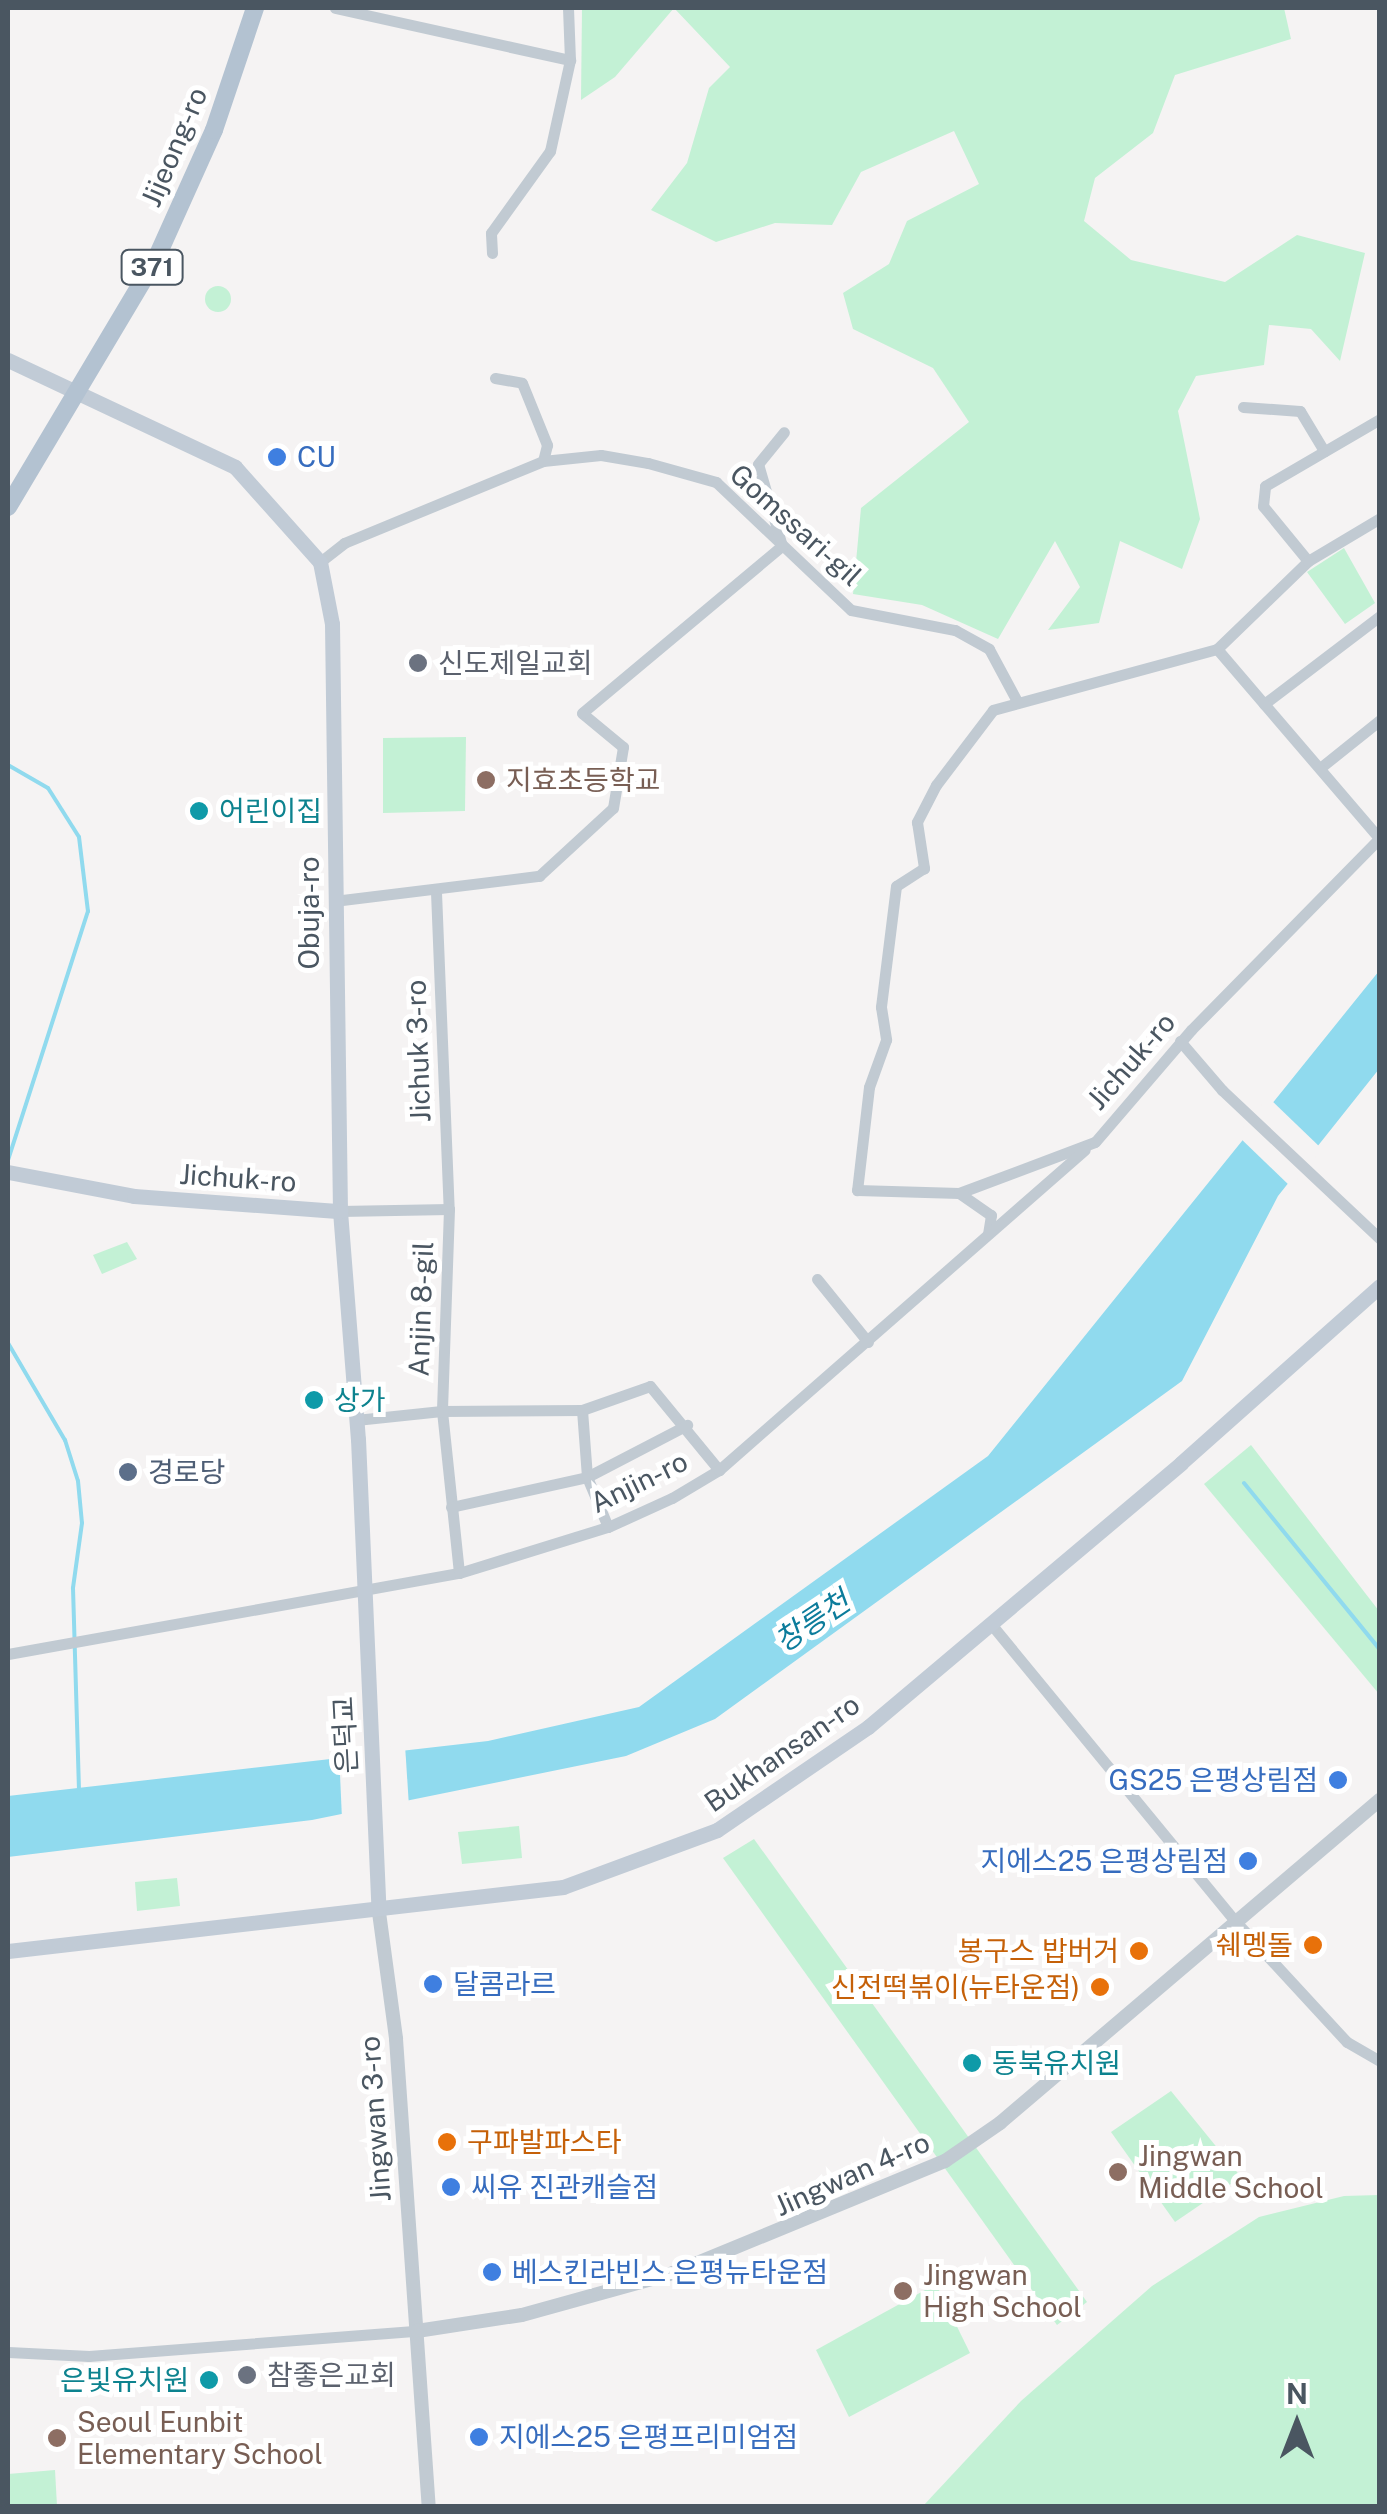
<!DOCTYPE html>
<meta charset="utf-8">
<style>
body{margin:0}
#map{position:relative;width:1387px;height:2514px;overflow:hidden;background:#f5f3f3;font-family:"Public Sans","Noto Sans KR",sans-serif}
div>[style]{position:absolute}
.green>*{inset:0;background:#c3f1d5}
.round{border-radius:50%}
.water>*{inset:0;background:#90daee}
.pier>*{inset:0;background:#f5f3f3}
.stream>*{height:4px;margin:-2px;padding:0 2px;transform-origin:2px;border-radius:2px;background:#90daee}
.minor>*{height:11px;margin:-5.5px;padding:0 5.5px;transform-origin:5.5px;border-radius:5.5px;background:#c1cad2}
.tertiary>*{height:14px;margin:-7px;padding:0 7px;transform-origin:7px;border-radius:7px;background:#c1cad2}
.secondary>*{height:15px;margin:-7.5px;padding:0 7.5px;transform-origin:7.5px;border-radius:7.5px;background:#c1cbd6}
.primary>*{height:18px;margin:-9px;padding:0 9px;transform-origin:9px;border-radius:9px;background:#b3c2d1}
.dots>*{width:28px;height:28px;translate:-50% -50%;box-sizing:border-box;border:5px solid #fff;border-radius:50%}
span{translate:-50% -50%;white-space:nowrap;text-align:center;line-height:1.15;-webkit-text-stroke:10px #fff;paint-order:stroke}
.shield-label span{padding:2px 8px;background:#fff;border:2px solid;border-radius:8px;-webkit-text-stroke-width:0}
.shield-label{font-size:25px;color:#4a5661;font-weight:700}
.street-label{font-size:28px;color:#4a5661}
.shop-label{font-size:28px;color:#366cbe}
.left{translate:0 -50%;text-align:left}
.right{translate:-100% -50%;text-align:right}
.worship-label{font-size:28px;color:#5b616d}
.education-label{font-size:28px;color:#785e54}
.culture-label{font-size:28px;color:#0d838f}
.service-label{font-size:28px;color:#4e5e75}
.food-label{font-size:28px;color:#c56008}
.water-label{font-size:30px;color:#0c7c9b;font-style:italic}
.frame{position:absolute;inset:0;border:10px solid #4a5661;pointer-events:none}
.north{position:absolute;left:1247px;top:2374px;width:100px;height:100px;-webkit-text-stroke:8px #fff;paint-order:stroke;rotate:0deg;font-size:28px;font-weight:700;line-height:40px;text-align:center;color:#4a5661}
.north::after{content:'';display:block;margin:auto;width:35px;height:45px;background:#4a5661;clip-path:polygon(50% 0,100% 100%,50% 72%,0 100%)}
</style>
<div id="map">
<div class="green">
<i style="clip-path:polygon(582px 8px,674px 8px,615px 77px,581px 100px)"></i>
<i style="clip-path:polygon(674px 8px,1284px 8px,1291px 39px,1175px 75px,1153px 133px,1095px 178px,1084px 221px,1131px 260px,1225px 282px,1297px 235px,1365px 253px,1340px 361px,1311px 329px,1269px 325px,1264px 365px,1196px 376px,1178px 411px,1200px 519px,1182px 569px,1120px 541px,1099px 623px,1048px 630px,1080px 587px,1055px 541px,998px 639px,922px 605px,853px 594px,861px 508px,969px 422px,933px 368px,853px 329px,843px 293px,889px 264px,907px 221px,979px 184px,954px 131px,861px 172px,832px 225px,775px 223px,716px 242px,651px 210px,687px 163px,709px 88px,730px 67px)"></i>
<i class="round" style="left:205px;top:286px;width:26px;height:26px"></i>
<i style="clip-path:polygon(1344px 548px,1375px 603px,1345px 624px,1307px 572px)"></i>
<i style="clip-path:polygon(466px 737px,465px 811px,383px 813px,383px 738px)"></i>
<i style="clip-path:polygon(127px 1242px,137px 1259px,102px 1274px,93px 1255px)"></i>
<i style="clip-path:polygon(1251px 1445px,1379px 1611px,1379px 1694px,1204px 1484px)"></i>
<i style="clip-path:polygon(519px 1826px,522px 1858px,462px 1864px,458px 1832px)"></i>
<i style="clip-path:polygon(754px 1839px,1087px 2302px,1057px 2325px,723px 1858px)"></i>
<i style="clip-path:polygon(177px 1878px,180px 1906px,137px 1911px,135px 1882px)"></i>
<i style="clip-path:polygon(1171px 2091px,1241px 2177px,1175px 2222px,1111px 2132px)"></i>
<i style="clip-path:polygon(1379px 2195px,1379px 2506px,923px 2506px,1021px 2401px,1152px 2286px,1259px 2217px,1344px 2196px)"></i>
<i style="clip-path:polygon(936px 2284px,970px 2353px,849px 2417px,816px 2350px)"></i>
<i style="clip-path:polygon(55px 2470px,57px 2506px,8px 2506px,8px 2474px)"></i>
</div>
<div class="water">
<i style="clip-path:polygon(1379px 971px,1379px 1069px,1278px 1196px,1182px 1381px,715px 1719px,626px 1756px,312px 1820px,8px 1857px,8px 1796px,488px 1741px,639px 1707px,988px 1456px)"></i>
</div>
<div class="pier">
<i style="clip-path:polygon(1268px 1097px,1322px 1149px,1291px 1187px,1237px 1135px)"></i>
<i style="clip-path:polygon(405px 1745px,409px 1806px,342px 1819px,339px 1752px)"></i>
</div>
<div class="stream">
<i style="left:8px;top:765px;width:46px;rotate:29.9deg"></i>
<i style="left:48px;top:788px;width:58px;rotate:57.7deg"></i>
<i style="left:79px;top:837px;width:75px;rotate:83.1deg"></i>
<i style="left:88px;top:911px;width:262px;rotate:107.8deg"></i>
<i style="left:8px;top:1343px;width:113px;rotate:59.6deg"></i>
<i style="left:65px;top:1440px;width:43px;rotate:72.4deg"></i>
<i style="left:78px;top:1481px;width:42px;rotate:84.6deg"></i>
<i style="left:82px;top:1523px;width:66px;rotate:97.9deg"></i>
<i style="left:73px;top:1588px;width:201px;rotate:88.3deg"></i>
<i style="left:1244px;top:1483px;width:215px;rotate:50.8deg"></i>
</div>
<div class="minor">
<i style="left:335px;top:8px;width:241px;rotate:12.5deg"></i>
<i style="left:492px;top:253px;width:20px;rotate:-93deg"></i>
<i style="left:491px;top:233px;width:101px;rotate:-54.3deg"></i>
<i style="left:550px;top:151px;width:93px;rotate:-77.6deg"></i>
<i style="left:570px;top:60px;width:52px;rotate:-92.2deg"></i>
<i style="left:495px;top:378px;width:27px;rotate:10deg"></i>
<i style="left:522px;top:383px;width:67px;rotate:68deg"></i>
<i style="left:547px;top:445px;width:16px;rotate:104deg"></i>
<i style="left:1243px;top:407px;width:57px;rotate:4deg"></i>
<i style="left:1300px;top:411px;width:47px;rotate:59deg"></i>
<i style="left:1308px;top:561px;width:71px;rotate:-129.3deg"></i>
<i style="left:1263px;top:506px;width:20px;rotate:-84deg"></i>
<i style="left:1265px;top:486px;width:133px;rotate:-30.2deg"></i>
<i style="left:320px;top:562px;width:31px;rotate:-38deg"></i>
<i style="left:344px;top:543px;width:215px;rotate:-22.4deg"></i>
<i style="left:543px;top:461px;width:58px;rotate:-5.9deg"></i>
<i style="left:601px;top:455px;width:48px;rotate:9.7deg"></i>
<i style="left:648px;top:463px;width:71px;rotate:15.6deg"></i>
<i style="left:716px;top:482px;width:186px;rotate:43.5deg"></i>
<i style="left:851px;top:610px;width:106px;rotate:10.9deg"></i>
<i style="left:955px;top:630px;width:39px;rotate:29deg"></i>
<i style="left:989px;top:649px;width:61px;rotate:61.8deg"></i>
<i style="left:1217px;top:649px;width:232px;rotate:164.8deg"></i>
<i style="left:993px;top:710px;width:94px;rotate:127.2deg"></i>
<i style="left:936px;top:785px;width:42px;rotate:117.2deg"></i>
<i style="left:917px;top:822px;width:47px;rotate:81.3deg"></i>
<i style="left:924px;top:868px;width:33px;rotate:147deg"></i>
<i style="left:896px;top:886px;width:122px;rotate:97.1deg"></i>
<i style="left:881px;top:1007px;width:33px;rotate:81deg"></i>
<i style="left:886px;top:1040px;width:50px;rotate:109.9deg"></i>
<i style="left:869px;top:1087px;width:104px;rotate:96.6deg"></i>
<i style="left:857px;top:1190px;width:102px;rotate:1.7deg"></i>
<i style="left:959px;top:1193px;width:145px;rotate:-20.6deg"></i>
<i style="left:1095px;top:1142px;width:148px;rotate:-49.4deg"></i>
<i style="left:1191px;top:1030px;width:269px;rotate:-45.5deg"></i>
<i style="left:1264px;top:704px;width:146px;rotate:-37.2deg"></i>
<i style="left:1320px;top:768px;width:77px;rotate:-38.7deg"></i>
<i style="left:1379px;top:838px;width:249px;rotate:-130.6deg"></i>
<i style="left:1217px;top:649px;width:127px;rotate:-44deg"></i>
<i style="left:1308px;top:561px;width:84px;rotate:-30.8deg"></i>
<i style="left:436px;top:892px;width:317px;rotate:87.7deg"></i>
<i style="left:449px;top:1209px;width:202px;rotate:92deg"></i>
<i style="left:442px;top:1411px;width:163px;rotate:84deg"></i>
<i style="left:334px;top:901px;width:207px;rotate:-7deg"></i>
<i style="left:539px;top:876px;width:100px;rotate:-42.6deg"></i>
<i style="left:613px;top:808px;width:62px;rotate:-80.7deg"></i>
<i style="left:623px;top:747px;width:53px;rotate:-140.3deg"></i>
<i style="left:582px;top:713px;width:261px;rotate:-39.9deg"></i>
<i style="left:782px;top:546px;width:85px;rotate:-106.3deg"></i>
<i style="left:758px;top:464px;width:41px;rotate:-50.9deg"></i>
<i style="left:1180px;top:1041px;width:65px;rotate:49.4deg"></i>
<i style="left:1222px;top:1090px;width:217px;rotate:43.3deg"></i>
<i style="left:959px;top:1193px;width:39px;rotate:35deg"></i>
<i style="left:991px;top:1215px;width:19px;rotate:99deg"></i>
<i style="left:340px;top:1211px;width:109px;rotate:-1.1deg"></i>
<i style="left:817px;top:1279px;width:81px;rotate:51deg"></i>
<i style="left:582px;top:1410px;width:67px;rotate:85.7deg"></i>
<i style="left:587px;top:1477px;width:54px;rotate:67.2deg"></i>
<i style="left:356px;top:1420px;width:86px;rotate:-6deg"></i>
<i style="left:442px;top:1411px;width:140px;rotate:-0.4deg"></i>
<i style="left:582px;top:1410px;width:72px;rotate:-19.4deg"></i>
<i style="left:650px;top:1386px;width:109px;rotate:50.6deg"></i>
<i style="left:451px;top:1507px;width:139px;rotate:-12.4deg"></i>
<i style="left:587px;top:1477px;width:113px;rotate:-27.5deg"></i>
<i style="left:991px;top:1624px;width:387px;rotate:50.6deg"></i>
<i style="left:1237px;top:1923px;width:162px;rotate:47.3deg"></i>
<i style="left:1347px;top:2042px;width:38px;rotate:30deg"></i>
<i style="left:8px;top:1654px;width:458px;rotate:-10.2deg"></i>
<i style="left:459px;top:1573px;width:156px;rotate:-17.2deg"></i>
<i style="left:608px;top:1527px;width:70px;rotate:-24.4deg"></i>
<i style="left:672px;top:1498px;width:55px;rotate:-30.8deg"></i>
<i style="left:719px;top:1470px;width:486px;rotate:-41.2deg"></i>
<i style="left:8px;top:2352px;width:81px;rotate:2.8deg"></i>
<i style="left:89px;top:2356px;width:329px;rotate:-4.4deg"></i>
</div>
<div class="tertiary">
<i style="left:378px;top:1905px;width:135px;rotate:82.3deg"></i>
<i style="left:396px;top:2039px;width:468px;rotate:86deg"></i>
<i style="left:417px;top:2331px;width:106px;rotate:-8.7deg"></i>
<i style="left:522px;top:2315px;width:157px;rotate:-15.5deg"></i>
<i style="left:673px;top:2273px;width:294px;rotate:-22.4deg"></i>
<i style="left:945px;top:2161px;width:67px;rotate:-34.6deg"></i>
<i style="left:1000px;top:2123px;width:499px;rotate:-40.4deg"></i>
</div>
<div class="secondary">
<i style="left:8px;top:360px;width:251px;rotate:25.2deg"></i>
<i style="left:235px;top:467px;width:127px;rotate:48.2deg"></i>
<i style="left:320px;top:562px;width:63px;rotate:79deg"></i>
<i style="left:332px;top:624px;width:587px;rotate:89.22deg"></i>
<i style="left:340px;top:1211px;width:229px;rotate:85.5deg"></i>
<i style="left:358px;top:1439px;width:466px;rotate:87.5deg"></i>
<i style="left:8px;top:1172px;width:128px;rotate:10.8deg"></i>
<i style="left:134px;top:1196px;width:207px;rotate:4.2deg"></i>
<i style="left:8px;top:1951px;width:559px;rotate:-6.58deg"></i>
<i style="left:563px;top:1887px;width:164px;rotate:-20.3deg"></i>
<i style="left:717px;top:1830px;width:183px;rotate:-34.3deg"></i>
<i style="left:868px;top:1727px;width:409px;rotate:-40.1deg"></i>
<i style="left:1181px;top:1463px;width:266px;rotate:-41.7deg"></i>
</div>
<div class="primary">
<i style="left:8px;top:507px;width:289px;rotate:-59.2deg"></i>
<i style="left:156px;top:259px;width:141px;rotate:-65.8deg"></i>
<i style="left:214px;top:130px;width:129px;rotate:-71.4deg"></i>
</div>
<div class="dots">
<i style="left:277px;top:457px;background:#3f7fe0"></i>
<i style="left:418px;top:663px;background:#6b7280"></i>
<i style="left:486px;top:780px;background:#8d6e63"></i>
<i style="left:199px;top:811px;background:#0f9aa8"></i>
<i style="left:314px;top:1400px;background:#0f9aa8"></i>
<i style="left:128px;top:1472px;background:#5c6f8a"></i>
<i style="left:1338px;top:1780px;background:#3f7fe0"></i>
<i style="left:1248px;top:1861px;background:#3f7fe0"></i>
<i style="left:1313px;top:1945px;background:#e8710a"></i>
<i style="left:1139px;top:1951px;background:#e8710a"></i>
<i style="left:433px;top:1984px;background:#3f7fe0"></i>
<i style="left:1100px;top:1987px;background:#e8710a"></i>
<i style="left:972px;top:2063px;background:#0f9aa8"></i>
<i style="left:447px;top:2142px;background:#e8710a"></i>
<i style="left:1118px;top:2172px;background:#8d6e63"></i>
<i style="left:451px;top:2187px;background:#3f7fe0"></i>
<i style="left:492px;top:2272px;background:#3f7fe0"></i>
<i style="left:903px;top:2291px;background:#8d6e63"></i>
<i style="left:247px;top:2375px;background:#6b7280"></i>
<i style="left:209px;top:2380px;background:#0f9aa8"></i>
<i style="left:479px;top:2437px;background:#3f7fe0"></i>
<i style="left:57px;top:2438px;background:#8d6e63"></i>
</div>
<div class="shield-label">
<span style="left:152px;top:267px">371</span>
</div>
<div class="street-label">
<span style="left:174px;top:147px;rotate:-67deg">Jijeong-ro</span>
<span style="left:796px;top:525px;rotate:42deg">Gomssari-gil</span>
<span style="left:309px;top:913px;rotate:-90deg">Obuja-ro</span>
<span style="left:418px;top:1051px;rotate:-92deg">Jichuk 3-ro</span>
<span style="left:1131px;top:1061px;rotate:-49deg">Jichuk-ro</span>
<span style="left:238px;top:1178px;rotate:4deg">Jichuk-ro</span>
<span style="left:421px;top:1309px;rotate:-88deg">Anjin 8-gil</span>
<span style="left:639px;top:1482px;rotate:-26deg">Anjin-ro</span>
<span style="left:345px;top:1735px;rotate:-93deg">은덕교</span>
<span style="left:782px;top:1753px;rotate:-35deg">Bukhansan-ro</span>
<span style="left:375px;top:2119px;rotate:-94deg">Jingwan 3-ro</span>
<span style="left:852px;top:2174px;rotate:-24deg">Jingwan 4-ro</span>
</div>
<div class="shop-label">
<span class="left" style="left:297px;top:457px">CU</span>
<span class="right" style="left:1318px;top:1780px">GS25 은평상림점</span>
<span class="right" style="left:1228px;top:1861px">지에스25 은평상림점</span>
<span class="left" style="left:453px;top:1984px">달콤라르</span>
<span class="left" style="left:471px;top:2187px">씨유 진관캐슬점</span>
<span class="left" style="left:512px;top:2272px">베스킨라빈스 은평뉴타운점</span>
<span class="left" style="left:499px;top:2437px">지에스25 은평프리미엄점</span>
</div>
<div class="worship-label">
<span class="left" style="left:438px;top:663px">신도제일교회</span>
<span class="left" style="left:267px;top:2375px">참좋은교회</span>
</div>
<div class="education-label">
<span class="left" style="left:506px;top:780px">지효초등학교</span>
<span class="left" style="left:1138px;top:2172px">Jingwan<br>Middle School</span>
<span class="left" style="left:923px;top:2291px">Jingwan<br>High School</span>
<span class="left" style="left:77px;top:2438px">Seoul Eunbit<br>Elementary School</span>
</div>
<div class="culture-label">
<span class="left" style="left:219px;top:811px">어린이집</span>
<span class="left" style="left:334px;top:1400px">상가</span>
<span class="left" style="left:992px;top:2063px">동북유치원</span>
<span class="right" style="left:189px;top:2380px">은빛유치원</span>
</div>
<div class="service-label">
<span class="left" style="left:148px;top:1472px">경로당</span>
</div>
<div class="food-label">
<span class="right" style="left:1293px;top:1945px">쉐멩돌</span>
<span class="right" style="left:1119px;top:1951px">봉구스 밥버거</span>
<span class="right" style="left:1080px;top:1987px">신전떡볶이(뉴타운점)</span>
<span class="left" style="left:467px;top:2142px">구파발파스타</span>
</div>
<div class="water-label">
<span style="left:812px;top:1621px;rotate:-34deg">창릉천</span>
</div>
<div class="frame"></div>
<div class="north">N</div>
</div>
